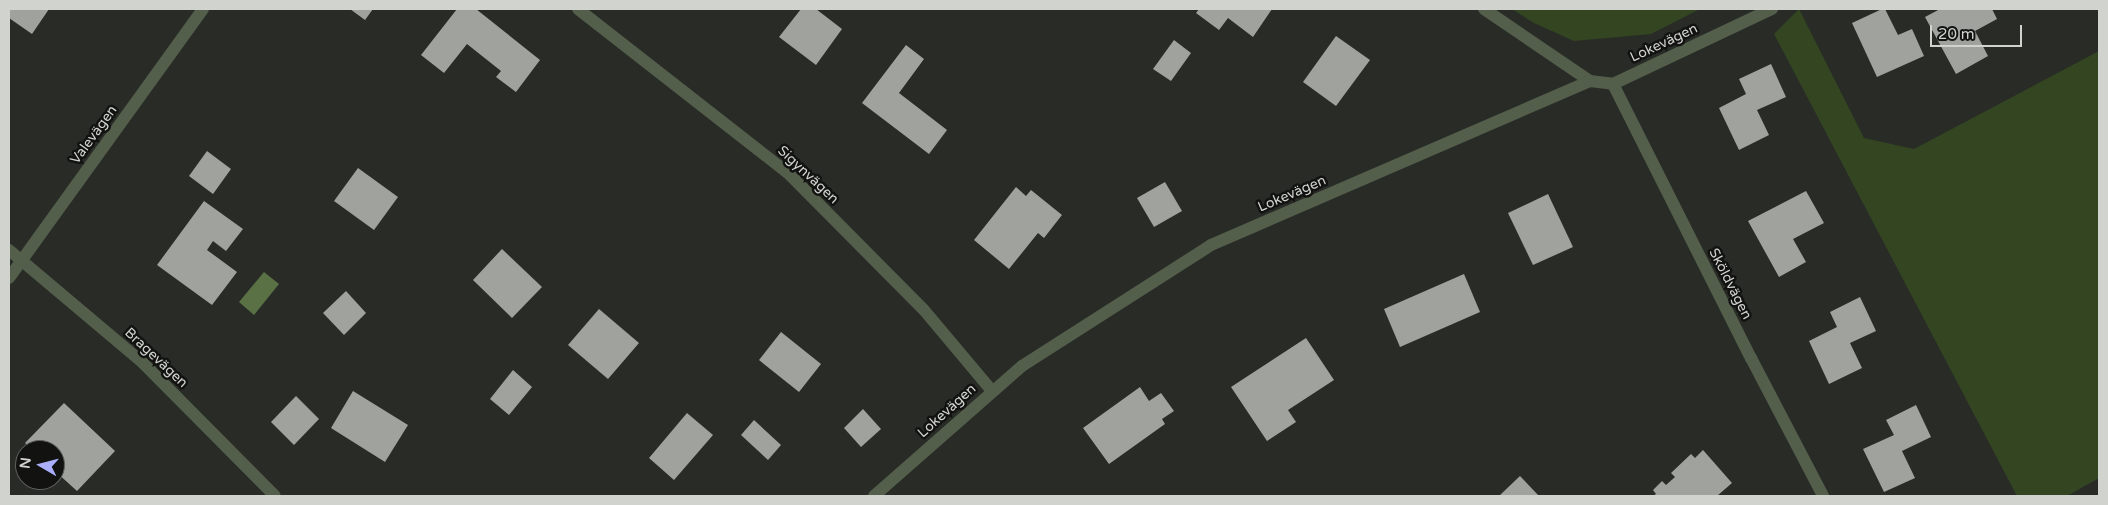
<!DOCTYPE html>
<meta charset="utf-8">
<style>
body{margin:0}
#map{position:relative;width:2108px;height:505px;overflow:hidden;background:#292b27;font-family:"Varela Round",sans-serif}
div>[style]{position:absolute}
.green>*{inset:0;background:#334621}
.water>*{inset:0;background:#597144}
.building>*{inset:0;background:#a0a39d}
.street>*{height:12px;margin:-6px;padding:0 6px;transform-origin:6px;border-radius:6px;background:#535e4b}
span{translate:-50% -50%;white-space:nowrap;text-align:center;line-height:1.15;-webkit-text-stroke:5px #121311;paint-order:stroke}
.street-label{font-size:14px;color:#d1d3cf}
.frame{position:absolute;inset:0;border:10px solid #d1d3cf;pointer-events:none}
.north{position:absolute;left:15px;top:440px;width:50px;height:50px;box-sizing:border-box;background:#121311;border:1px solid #5e605d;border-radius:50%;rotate:278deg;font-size:14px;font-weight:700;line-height:20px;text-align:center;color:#d1d3cf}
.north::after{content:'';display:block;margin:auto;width:18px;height:22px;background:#abaffb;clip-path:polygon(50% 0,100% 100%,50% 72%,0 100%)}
.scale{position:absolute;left:1930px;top:25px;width:92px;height:22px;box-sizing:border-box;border:2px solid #d1d3cf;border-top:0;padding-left:6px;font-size:15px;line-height:18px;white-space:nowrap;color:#d1d3cf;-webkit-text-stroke:4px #121311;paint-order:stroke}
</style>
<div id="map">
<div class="green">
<i style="clip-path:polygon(1512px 9px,1700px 9px,1651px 34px,1574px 41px,1534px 23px)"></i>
<i style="clip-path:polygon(1799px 9px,1864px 138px,1914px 149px,2099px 51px,2099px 478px,2067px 496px,2017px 496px,1774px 34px)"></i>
</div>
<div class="water">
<i style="clip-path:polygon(264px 272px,279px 284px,254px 315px,239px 302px)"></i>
</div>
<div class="building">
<i style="clip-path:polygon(9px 9px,49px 9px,32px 34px,9px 18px)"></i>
<i style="clip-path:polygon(350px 9px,373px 9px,365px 20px)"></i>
<i style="clip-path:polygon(457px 9px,476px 9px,540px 60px,516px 92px,496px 77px,501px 71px,467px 44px,444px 73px,421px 55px)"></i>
<i style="clip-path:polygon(801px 9px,816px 9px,842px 29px,816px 65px,779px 37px)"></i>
<i style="clip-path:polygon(1199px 9px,1272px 9px,1253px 37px,1228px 18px,1219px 30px,1196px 13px)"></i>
<i style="clip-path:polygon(1882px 9px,1885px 9px,1898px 35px,1912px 29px,1924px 56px,1877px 77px,1852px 23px)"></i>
<i style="clip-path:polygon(1940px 9px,1992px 9px,1997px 19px,1975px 31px,1988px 56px,1956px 74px,1925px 17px)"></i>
<i style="clip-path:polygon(1336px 36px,1370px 60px,1336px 106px,1303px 82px)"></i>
<i style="clip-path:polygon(1174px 40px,1191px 53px,1171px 81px,1153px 69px)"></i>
<i style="clip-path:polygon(906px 45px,924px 59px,899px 93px,947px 130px,929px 154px,862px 103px)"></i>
<i style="clip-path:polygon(1771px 64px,1786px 97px,1757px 110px,1769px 135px,1739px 150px,1719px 108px,1746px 94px,1739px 79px)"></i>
<i style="clip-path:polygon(207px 151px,231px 169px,213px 194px,189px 176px)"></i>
<i style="clip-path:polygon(358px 168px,398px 197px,374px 230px,334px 201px)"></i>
<i style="clip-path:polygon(1165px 182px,1182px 211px,1154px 227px,1137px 198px)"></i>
<i style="clip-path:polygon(1016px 187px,1026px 196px,1031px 190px,1062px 215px,1044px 238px,1038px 233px,1009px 269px,974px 240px)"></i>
<i style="clip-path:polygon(1806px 191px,1824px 223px,1793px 239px,1806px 262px,1779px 277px,1748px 221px)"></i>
<i style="clip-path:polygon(1548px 194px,1573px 247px,1533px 265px,1508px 213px)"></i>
<i style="clip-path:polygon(204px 201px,243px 229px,226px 251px,213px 241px,207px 250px,237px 272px,212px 305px,157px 265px)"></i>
<i style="clip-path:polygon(502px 249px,542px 287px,512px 318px,473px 280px)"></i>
<i style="clip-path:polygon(1464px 274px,1480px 312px,1400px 347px,1384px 309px)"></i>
<i style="clip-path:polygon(346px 291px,366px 313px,344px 335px,323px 313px)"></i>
<i style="clip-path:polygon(1860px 297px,1876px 331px,1850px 343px,1862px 368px,1829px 384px,1809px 341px,1837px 327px,1830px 312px)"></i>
<i style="clip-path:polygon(599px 309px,639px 343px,608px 379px,568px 345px)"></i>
<i style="clip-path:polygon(781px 332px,821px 364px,799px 392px,759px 360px)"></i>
<i style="clip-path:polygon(1306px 338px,1334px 380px,1288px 410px,1296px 422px,1267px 441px,1231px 387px)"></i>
<i style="clip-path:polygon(513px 370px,532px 387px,509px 415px,490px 399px)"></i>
<i style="clip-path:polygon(1140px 387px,1149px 401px,1161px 393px,1174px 411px,1162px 419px,1165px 424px,1109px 464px,1083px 428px)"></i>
<i style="clip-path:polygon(353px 391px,408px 425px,385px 462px,331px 428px)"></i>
<i style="clip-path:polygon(296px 396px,319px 419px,294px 445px,271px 422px)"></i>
<i style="clip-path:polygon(64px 403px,115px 451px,77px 491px,55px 471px,55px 450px,33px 450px,25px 443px)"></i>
<i style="clip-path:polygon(1916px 405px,1931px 437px,1902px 451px,1915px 478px,1884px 492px,1863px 449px,1894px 435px,1886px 420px)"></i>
<i style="clip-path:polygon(863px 409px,881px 429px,861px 447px,844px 428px)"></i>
<i style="clip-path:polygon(687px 413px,713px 435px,674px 480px,649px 458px)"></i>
<i style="clip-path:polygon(754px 420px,781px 445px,768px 460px,741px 435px)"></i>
<i style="clip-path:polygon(1703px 450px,1732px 483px,1717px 496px,1653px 496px,1656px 494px,1653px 490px,1662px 481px,1666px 485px,1675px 477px,1671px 473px,1691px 454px,1695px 458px)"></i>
<i style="clip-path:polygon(1520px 476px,1539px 496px,1499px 496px)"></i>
</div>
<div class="street">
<i style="left:578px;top:9px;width:265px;rotate:38deg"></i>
<i style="left:787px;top:172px;width:194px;rotate:45.2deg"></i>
<i style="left:924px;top:310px;width:106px;rotate:50deg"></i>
<i style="left:1484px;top:9px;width:128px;rotate:34.2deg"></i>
<i style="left:1613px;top:84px;width:307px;rotate:63.3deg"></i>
<i style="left:1751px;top:358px;width:156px;rotate:62.4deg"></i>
<i style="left:9px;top:250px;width:175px;rotate:40.1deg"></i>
<i style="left:143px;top:363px;width:187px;rotate:45.2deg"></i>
<i style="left:9px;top:278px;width:332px;rotate:-54.2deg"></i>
<i style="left:874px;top:496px;width:197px;rotate:-41.3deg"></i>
<i style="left:1022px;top:366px;width:224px;rotate:-32.6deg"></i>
<i style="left:1211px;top:245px;width:413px;rotate:-23.4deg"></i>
<i style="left:1590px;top:81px;width:23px;rotate:7deg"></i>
<i style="left:1613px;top:84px;width:176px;rotate:-25.3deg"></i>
</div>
<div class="street-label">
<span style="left:1664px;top:43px;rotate:-25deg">Lokevägen</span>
<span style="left:94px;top:135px;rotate:-54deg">Valevägen</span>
<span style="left:808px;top:175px;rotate:43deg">Sigynvägen</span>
<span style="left:1292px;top:194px;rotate:-23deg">Lokevägen</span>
<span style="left:1730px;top:284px;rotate:63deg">Sköldvägen</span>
<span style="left:156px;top:358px;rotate:43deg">Bragevägen</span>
<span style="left:947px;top:411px;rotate:-42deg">Lokevägen</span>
</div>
<div class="frame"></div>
<div class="north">N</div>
<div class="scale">20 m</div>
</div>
